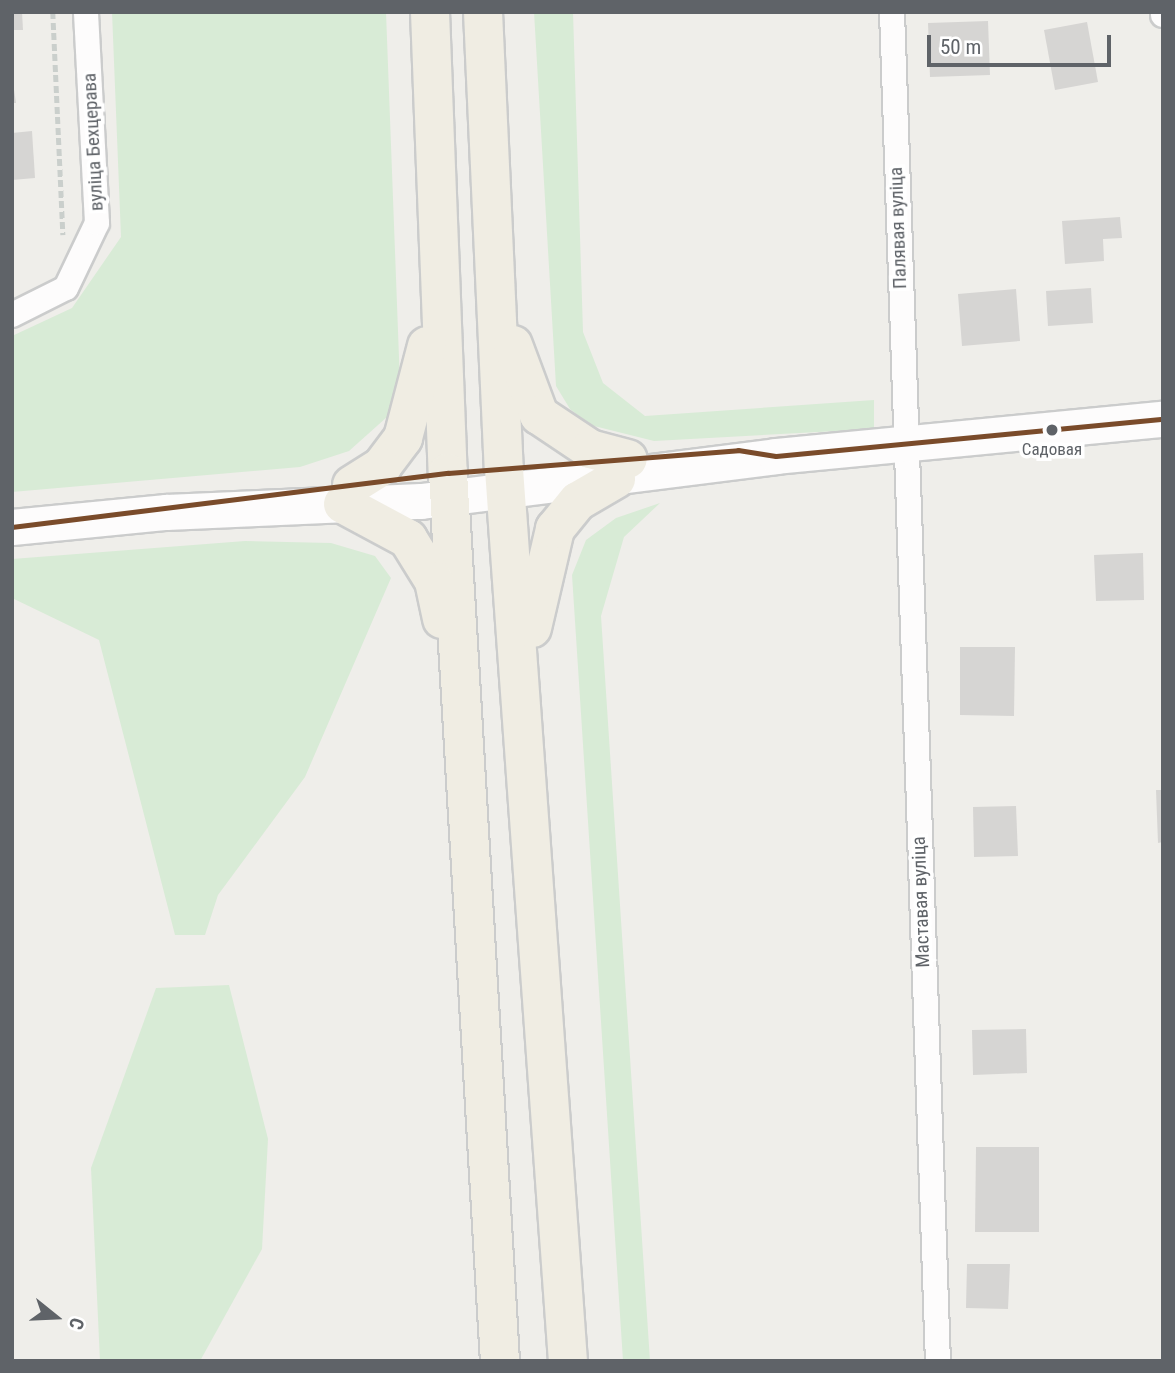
<!DOCTYPE html>
<meta charset="utf-8">
<style>
body{margin:0}
#map{position:relative;width:1175px;height:1373px;overflow:hidden;background:#efeeea;font-family:"Roboto Condensed",sans-serif}
div>[style]{position:absolute}
.green>*{inset:0;background:#d8ebd6}
.building>*{inset:0;background:#d6d5d3}
.path>*{height:4.5px;margin-top:-2.25px;transform-origin:0;background:repeating-linear-gradient(90deg,#cacfcc 0 7px,transparent 0 10.5px)}
.roads{filter:drop-shadow(2px 0 #cbcccc) drop-shadow(-2px 0 #cbcccc) drop-shadow(0 2px #cbcccc) drop-shadow(0 -2px #cbcccc)}
.street>*{height:24px;margin:-12px;padding:0 12px;transform-origin:12px;border-radius:12px;background:#fdfcfc}
.secondary>*{height:35px;margin:-17.5px;padding:0 17.5px;transform-origin:17.5px;border-radius:17.5px;background:#fdfcfc}
.highway>*{height:38px;margin:-19px;padding:0 19px;transform-origin:19px;border-radius:19px;background:#f0ede3}
.bus-1>*{height:5px;margin:-2.5px;padding:0 2.5px;transform-origin:2.5px;border-radius:2.5px;background:#7a4b2a}
.dots>*{width:19px;height:19px;translate:-50% -50%;box-sizing:border-box;border:4px solid #fff;border-radius:50%}
span{translate:-50% -50%;white-space:nowrap;text-align:center;line-height:1.15;-webkit-text-stroke:7px #fff;paint-order:stroke}
.bus-label{font-size:17px;color:#5f6368}
.street-label{font-size:19px;color:#5f6368}
.frame{position:absolute;inset:0;border:14px solid #5f6368;pointer-events:none}
.north{position:absolute;left:21px;top:1282px;width:70px;height:70px;-webkit-text-stroke:5px #fff;paint-order:stroke;rotate:108deg;font-size:19px;font-weight:700;line-height:28px;text-align:center;color:#5f6368}
.north::after{content:'';display:block;margin:auto;width:24px;height:32px;background:#5f6368;clip-path:polygon(50% 0,100% 100%,50% 72%,0 100%)}
.scale{position:absolute;left:927px;top:35px;width:184px;height:32px;box-sizing:border-box;border:4px solid #5f6368;border-top:0;padding-left:9px;font-size:21px;line-height:24px;white-space:nowrap;color:#5f6368;-webkit-text-stroke:5px #fff;paint-order:stroke}
</style>
<div id="map">
<div class="green">
<i style="clip-path:polygon(112px 12px,386px 12px,400px 384px,387px 417px,349px 451px,300px 467px,12px 492px,12px 336px,72px 308px,121px 237px)"></i>
<i style="clip-path:polygon(534px 12px,573px 12px,583px 332px,603px 383px,645px 416px,874px 400px,874px 429px,654px 441px,590px 425px,570px 409px,556px 386px)"></i>
<i style="clip-path:polygon(660px 503px,624px 537px,601px 616px,650px 1361px,623px 1361px,572px 575px,586px 540px,616px 518px)"></i>
<i style="clip-path:polygon(245px 541px,331px 543px,375px 556px,391px 578px,305px 777px,218px 895px,205px 935px,175px 935px,99px 640px,12px 598px,12px 559px)"></i>
<i style="clip-path:polygon(229px 985px,268px 1139px,262px 1249px,200px 1361px,100px 1361px,91px 1168px,156px 988px)"></i>
</div>
<div class="building">
<i style="clip-path:polygon(12px 12px,22px 12px,23px 30px,12px 30px)"></i>
<i style="clip-path:polygon(988px 21px,990px 75px,930px 77px,928px 23px)"></i>
<i style="clip-path:polygon(1087px 22px,1098px 82px,1055px 90px,1044px 30px)"></i>
<i style="clip-path:polygon(12px 76px,16px 103px,12px 103px)"></i>
<i style="clip-path:polygon(32px 131px,35px 178px,12px 180px,12px 133px)"></i>
<i style="clip-path:polygon(1120px 217px,1122px 238px,1103px 239px,1104px 261px,1065px 264px,1062px 221px)"></i>
<i style="clip-path:polygon(1091px 288px,1093px 323px,1048px 326px,1046px 291px)"></i>
<i style="clip-path:polygon(1016px 289px,1020px 341px,962px 346px,958px 294px)"></i>
<i style="clip-path:polygon(1143px 553px,1144px 600px,1096px 601px,1094px 555px)"></i>
<i style="clip-path:polygon(960px 647px,1015px 647px,1014px 716px,960px 715px)"></i>
<i style="clip-path:polygon(1156px 790px,1163px 790px,1163px 842px,1158px 843px)"></i>
<i style="clip-path:polygon(1016px 806px,1018px 856px,974px 857px,973px 807px)"></i>
<i style="clip-path:polygon(1026px 1029px,1027px 1073px,973px 1075px,972px 1030px)"></i>
<i style="clip-path:polygon(976px 1147px,1039px 1147px,1039px 1232px,975px 1232px)"></i>
<i style="clip-path:polygon(967px 1264px,1010px 1264px,1008px 1309px,966px 1308px)"></i>
</div>
<div class="path">
<i style="left:53px;top:12px;width:223px;rotate:87.4deg"></i>
</div>
<div class="roads">
<div class="street">
<i style="left:892px;top:12px;width:1350px;rotate:88.05deg"></i>
<i style="left:1163px;top:12px;width:3px;rotate:90deg"></i>
<i style="left:12px;top:315px;width:60px;rotate:-26.6deg"></i>
<i style="left:66px;top:288px;width:72px;rotate:-64.5deg"></i>
<i style="left:97px;top:223px;width:211px;rotate:-93deg"></i>
</div>
<div class="secondary">
<i style="left:12px;top:527px;width:155px;rotate:-5.6deg"></i>
<i style="left:166px;top:512px;width:255px;rotate:-2.5deg"></i>
<i style="left:421px;top:501px;width:358px;rotate:-7.2deg"></i>
<i style="left:776px;top:456px;width:389px;rotate:-5.5deg"></i>
</div>
<div class="highway">
<i style="left:430px;top:12px;width:461px;rotate:87.8deg"></i>
<i style="left:448px;top:473px;width:890px;rotate:86.65deg"></i>
<i style="left:483px;top:12px;width:457px;rotate:87.4deg"></i>
<i style="left:504px;top:469px;width:894px;rotate:85.9deg"></i>
<i style="left:513px;top:345px;width:75px;rotate:69.6deg"></i>
<i style="left:539px;top:415px;width:61px;rotate:33.7deg"></i>
<i style="left:590px;top:449px;width:39px;rotate:15deg"></i>
<i style="left:352px;top:485px;width:36px;rotate:-32deg"></i>
<i style="left:382px;top:466px;width:35px;rotate:-53deg"></i>
<i style="left:403px;top:438px;width:95px;rotate:-75.4deg"></i>
<i style="left:343px;top:504px;width:74px;rotate:28.3deg"></i>
<i style="left:408px;top:539px;width:49px;rotate:58.2deg"></i>
<i style="left:434px;top:581px;width:39px;rotate:78deg"></i>
<i style="left:532px;top:628px;width:102px;rotate:-76.9deg"></i>
<i style="left:555px;top:529px;width:36px;rotate:-51deg"></i>
<i style="left:578px;top:501px;width:44px;rotate:-30.1deg"></i>
</div>
</div>
<div class="bus-1">
<i style="left:12px;top:527px;width:439px;rotate:-7.1deg"></i>
<i style="left:448px;top:473px;width:291px;rotate:-4.5deg"></i>
<i style="left:738px;top:450px;width:38px;rotate:9deg"></i>
<i style="left:776px;top:456px;width:389px;rotate:-5.5deg"></i>
</div>
<div class="dots">
<i style="left:1052px;top:430px;background:#5f6368"></i>
</div>
<div class="bus-label">
<span style="left:1052px;top:450px">Садовая</span>
</div>
<div class="street-label">
<span style="left:93px;top:142px;rotate:-93deg">вуліца Бехцерава</span>
<span style="left:898px;top:228px;rotate:-92deg">Палявая вуліца</span>
<span style="left:921px;top:902px;rotate:-92deg">Маставая вуліца</span>
</div>
<div class="frame"></div>
<div class="north">С</div>
<div class="scale">50 m</div>
</div>
